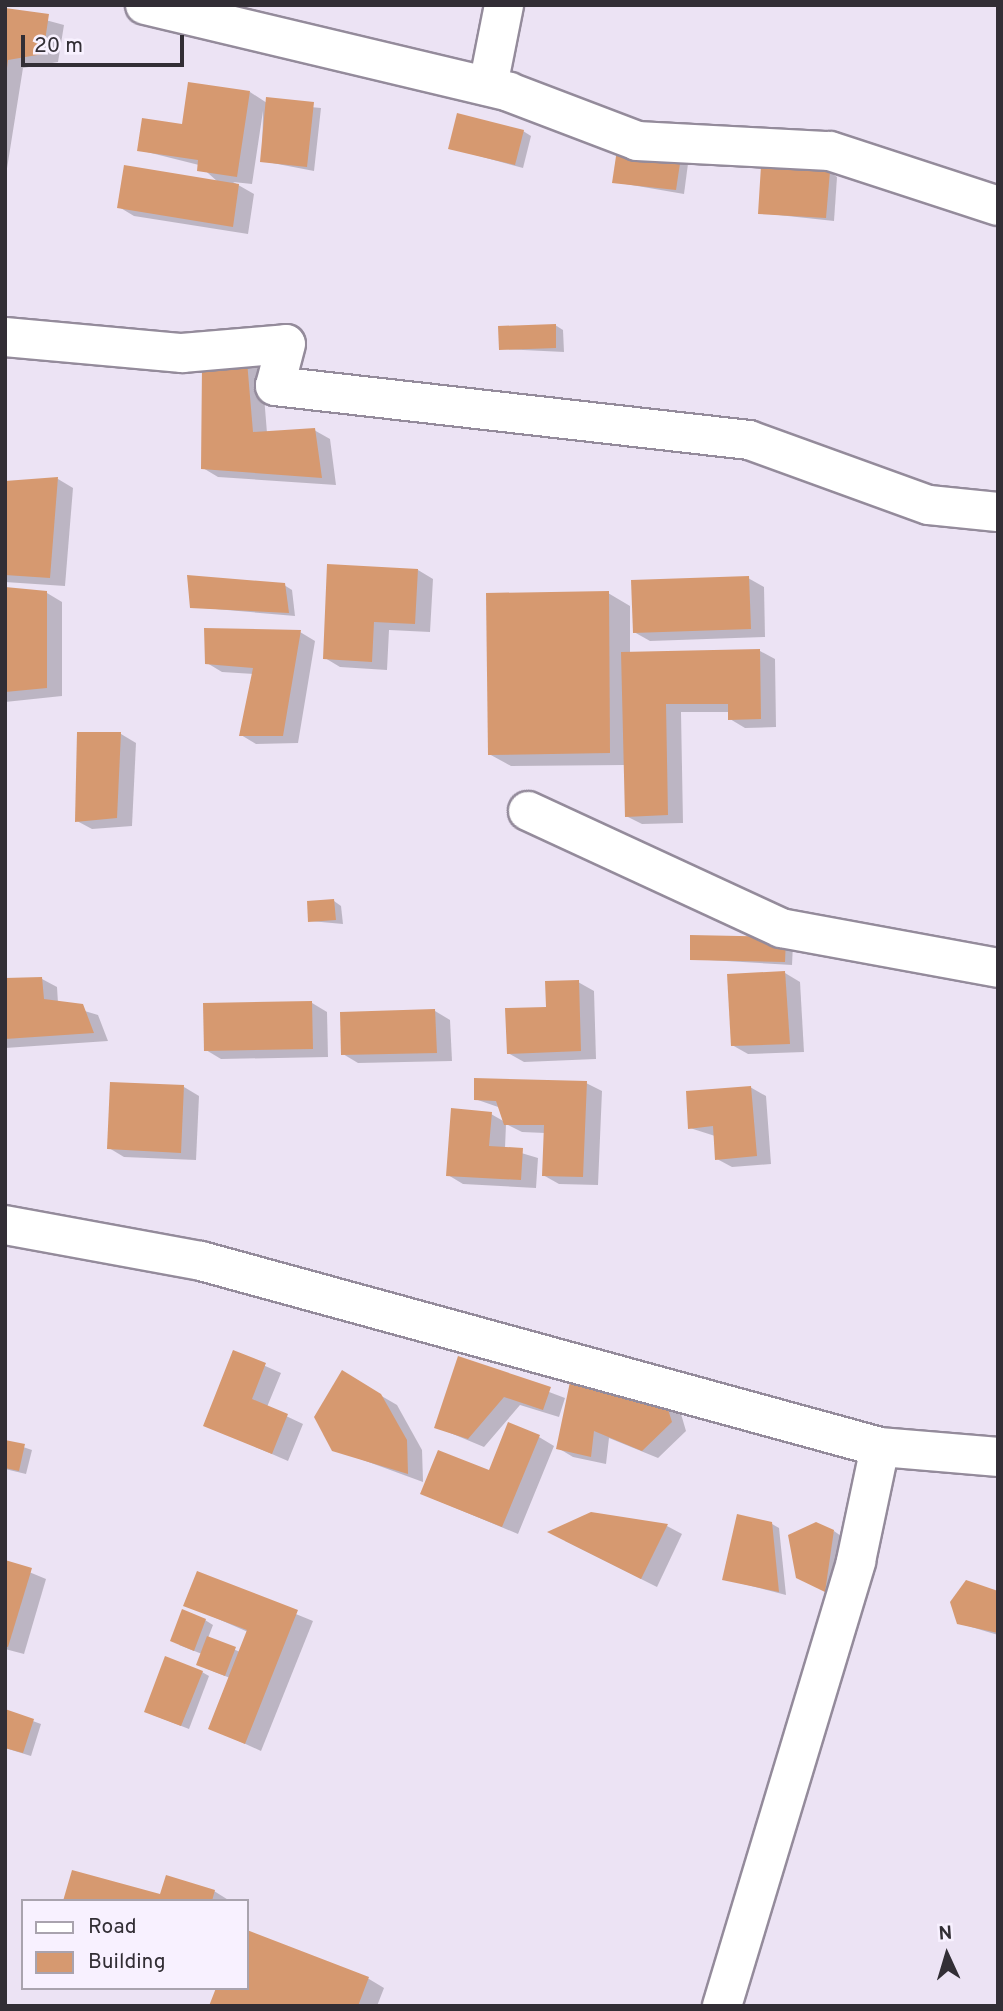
<!DOCTYPE html>
<style>
body{margin:0}
#map{position:relative;width:1003px;height:2011px;overflow:hidden;background:#ece3f4;font-family:Overpass,sans-serif}
div>[style]{position:absolute}
.shadow>*{inset:0;background:#0003}
.building>*{inset:0;background:#d69970}
.roads{filter:drop-shadow(2px 0 #948b9b) drop-shadow(-2px 0 #948b9b) drop-shadow(0 2px #948b9b) drop-shadow(0 -2px #948b9b)}
.minor>*{height:38px;margin:-19px;padding:0 19px;transform-origin:19px;border-radius:19px;background:#fff}
span{translate:-50% -50%;white-space:nowrap;text-align:center;line-height:1.15;-webkit-text-stroke:6px #f8f1ff;paint-order:stroke}
.frame{position:absolute;inset:0;border:7px solid #322e35;pointer-events:none}
.legend{position:absolute;left:21px;top:1899px;width:228px;height:91px;box-sizing:border-box;background:#f8f1ff;border:2px solid #a9a3ae;margin:0;padding:9px 12px;list-style:none;font-size:21px;color:#322e35}
.legend li{display:flex;align-items:center;gap:14px;height:35px}
.legend b{width:35px;border:2px solid #a9a3ae}
.north{position:absolute;left:912px;top:1920px;width:70px;height:70px;-webkit-text-stroke:5px #f8f1ff;paint-order:stroke;rotate:356deg;font-size:19px;font-weight:700;line-height:28px;text-align:center;color:#322e35}
.north::after{content:'';display:block;margin:auto;width:24px;height:32px;background:#322e35;clip-path:polygon(50% 0,100% 100%,50% 72%,0 100%)}
.scale{position:absolute;left:21px;top:35px;width:163px;height:32px;box-sizing:border-box;border:4px solid #322e35;border-top:0;padding-left:9px;font-size:21px;line-height:24px;white-space:nowrap;color:#322e35;-webkit-text-stroke:5px #f8f1ff;paint-order:stroke}
</style>
<div id="map">
<div class="shadow">
<i style="clip-path:polygon(5px 9px,64px 25px,58px 62px,23px 68px,5px 181px)"></i>
<i style="clip-path:polygon(250px 92px,267px 103px,321px 108px,314px 171px,262px 161px,263px 111px,252px 184px,233px 182px,254px 194px,248px 234px,134px 216px,119px 207px,218px 182px,199px 165px,139px 150px)"></i>
<i style="clip-path:polygon(523px 131px,531px 136px,523px 168px,450px 148px)"></i>
<i style="clip-path:polygon(689px 156px,684px 194px,614px 182px)"></i>
<i style="clip-path:polygon(830px 172px,837px 177px,834px 221px,760px 213px)"></i>
<i style="clip-path:polygon(555px 325px,563px 330px,564px 352px,501px 349px)"></i>
<i style="clip-path:polygon(247px 362px,262px 371px,267px 433px,314px 430px,330px 439px,336px 485px,218px 477px,203px 468px)"></i>
<i style="clip-path:polygon(58px 479px,73px 488px,65px 586px,5px 582px,5px 482px)"></i>
<i style="clip-path:polygon(418px 570px,433px 579px,430px 632px,389px 630px,387px 670px,340px 667px,325px 658px)"></i>
<i style="clip-path:polygon(748px 578px,764px 587px,765px 637px,650px 641px,634px 632px)"></i>
<i style="clip-path:polygon(284px 585px,292px 590px,295px 616px,192px 607px)"></i>
<i style="clip-path:polygon(47px 593px,62px 602px,62px 696px,5px 702px,5px 652px)"></i>
<i style="clip-path:polygon(608px 593px,630px 606px,630px 654px,760px 651px,775px 659px,776px 727px,745px 728px,730px 719px,729px 712px,681px 712px,683px 823px,642px 824px,626px 816px,625px 765px,511px 766px,489px 754px)"></i>
<i style="clip-path:polygon(300px 632px,315px 641px,298px 743px,256px 744px,241px 735px,254px 674px,222px 672px,207px 663px)"></i>
<i style="clip-path:polygon(79px 734px,121px 734px,136px 743px,132px 826px,92px 829px,77px 821px)"></i>
<i style="clip-path:polygon(334px 901px,341px 906px,343px 924px,310px 921px)"></i>
<i style="clip-path:polygon(793px 944px,792px 965px,692px 959px)"></i>
<i style="clip-path:polygon(785px 973px,800px 982px,804px 1052px,748px 1054px,732px 1045px)"></i>
<i style="clip-path:polygon(42px 979px,57px 987px,58px 1003px,98px 1015px,108px 1041px,5px 1048px,5px 980px)"></i>
<i style="clip-path:polygon(578px 982px,594px 991px,596px 1059px,524px 1062px,508px 1053px)"></i>
<i style="clip-path:polygon(312px 1003px,327px 1012px,328px 1057px,221px 1059px,206px 1050px)"></i>
<i style="clip-path:polygon(435px 1011px,450px 1020px,452px 1061px,358px 1063px,343px 1054px)"></i>
<i style="clip-path:polygon(586px 1083px,602px 1091px,598px 1185px,559px 1184px,543px 1175px,545px 1133px,522px 1132px,506px 1124px,505px 1148px,538px 1158px,536px 1188px,463px 1184px,448px 1175px,491px 1114px,505px 1122px,501px 1108px,475px 1099px)"></i>
<i style="clip-path:polygon(184px 1087px,199px 1096px,196px 1160px,124px 1157px,109px 1148px)"></i>
<i style="clip-path:polygon(750px 1087px,766px 1096px,771px 1164px,732px 1167px,717px 1159px,715px 1136px,690px 1128px)"></i>
<i style="clip-path:polygon(234px 1352px,281px 1373px,267px 1407px,303px 1424px,288px 1461px,205px 1425px)"></i>
<i style="clip-path:polygon(459px 1358px,565px 1398px,559px 1417px,520px 1405px,484px 1447px,436px 1427px)"></i>
<i style="clip-path:polygon(342px 1373px,397px 1405px,422px 1450px,423px 1482px,333px 1449px)"></i>
<i style="clip-path:polygon(572px 1379px,665px 1405px,681px 1414px,686px 1431px,658px 1458px,609px 1438px,606px 1464px,573px 1457px,558px 1448px)"></i>
<i style="clip-path:polygon(539px 1437px,554px 1446px,518px 1534px,422px 1494px,490px 1473px)"></i>
<i style="clip-path:polygon(5px 1441px,32px 1450px,26px 1474px,5px 1469px)"></i>
<i style="clip-path:polygon(772px 1524px,779px 1528px,786px 1595px,724px 1579px)"></i>
<i style="clip-path:polygon(667px 1526px,682px 1534px,657px 1587px,565px 1541px)"></i>
<i style="clip-path:polygon(834px 1531px,841px 1536px,833px 1594px,806px 1582px)"></i>
<i style="clip-path:polygon(5px 1562px,46px 1579px,24px 1654px,5px 1649px)"></i>
<i style="clip-path:polygon(198px 1574px,313px 1621px,261px 1751px,210px 1728px,230px 1678px,205px 1668px,202px 1654px,179px 1645px,205px 1620px,213px 1625px,208px 1638px,240px 1652px,248px 1632px,186px 1605px)"></i>
<i style="clip-path:polygon(998px 1593px,998px 1635px,958px 1623px)"></i>
<i style="clip-path:polygon(202px 1672px,209px 1676px,189px 1729px,153px 1715px)"></i>
<i style="clip-path:polygon(5px 1711px,41px 1724px,31px 1756px,5px 1748px)"></i>
<i style="clip-path:polygon(214px 1891px,230px 1901px,65px 1901px,161px 1897px)"></i>
<i style="clip-path:polygon(247px 1932px,369px 1979px,384px 1988px,377px 2006px,211px 2006px,247px 1988px)"></i>
</div>
<div class="building">
<i style="clip-path:polygon(5px 8px,49px 14px,43px 54px,8px 60px,7px 68px)"></i>
<i style="clip-path:polygon(188px 82px,250px 91px,237px 177px,197px 171px,198px 160px,137px 151px,142px 118px,182px 124px)"></i>
<i style="clip-path:polygon(266px 97px,314px 102px,307px 167px,260px 162px)"></i>
<i style="clip-path:polygon(457px 113px,524px 130px,515px 165px,448px 149px)"></i>
<i style="clip-path:polygon(618px 143px,682px 150px,676px 190px,612px 183px)"></i>
<i style="clip-path:polygon(124px 165px,239px 184px,233px 227px,117px 208px)"></i>
<i style="clip-path:polygon(761px 166px,830px 171px,826px 218px,758px 214px)"></i>
<i style="clip-path:polygon(556px 324px,556px 348px,499px 350px,498px 326px)"></i>
<i style="clip-path:polygon(247px 361px,253px 432px,315px 428px,322px 478px,201px 469px,202px 366px)"></i>
<i style="clip-path:polygon(58px 477px,50px 578px,5px 575px,5px 481px)"></i>
<i style="clip-path:polygon(327px 564px,418px 569px,415px 624px,374px 622px,372px 662px,323px 659px)"></i>
<i style="clip-path:polygon(187px 575px,285px 583px,289px 613px,190px 608px)"></i>
<i style="clip-path:polygon(749px 576px,751px 629px,633px 633px,631px 580px)"></i>
<i style="clip-path:polygon(5px 587px,47px 591px,47px 688px,5px 692px)"></i>
<i style="clip-path:polygon(609px 591px,610px 753px,488px 755px,486px 593px)"></i>
<i style="clip-path:polygon(204px 628px,301px 630px,283px 736px,239px 736px,253px 668px,205px 664px)"></i>
<i style="clip-path:polygon(760px 649px,761px 719px,728px 720px,728px 704px,666px 704px,668px 815px,625px 817px,621px 652px)"></i>
<i style="clip-path:polygon(77px 732px,121px 732px,117px 818px,75px 822px)"></i>
<i style="clip-path:polygon(334px 899px,336px 920px,308px 922px,307px 901px)"></i>
<i style="clip-path:polygon(690px 935px,786px 937px,785px 962px,690px 960px)"></i>
<i style="clip-path:polygon(785px 971px,790px 1044px,731px 1046px,727px 974px)"></i>
<i style="clip-path:polygon(42px 977px,44px 999px,83px 1004px,94px 1033px,5px 1039px,5px 978px)"></i>
<i style="clip-path:polygon(579px 980px,581px 1051px,507px 1054px,505px 1008px,546px 1007px,545px 981px)"></i>
<i style="clip-path:polygon(312px 1001px,313px 1049px,204px 1051px,203px 1003px)"></i>
<i style="clip-path:polygon(435px 1009px,437px 1053px,341px 1055px,340px 1012px)"></i>
<i style="clip-path:polygon(474px 1078px,587px 1081px,583px 1177px,542px 1176px,544px 1125px,504px 1125px,496px 1101px,474px 1100px)"></i>
<i style="clip-path:polygon(110px 1082px,184px 1085px,181px 1153px,107px 1149px)"></i>
<i style="clip-path:polygon(751px 1086px,757px 1156px,715px 1160px,713px 1126px,688px 1129px,686px 1091px)"></i>
<i style="clip-path:polygon(451px 1108px,492px 1112px,489px 1146px,523px 1148px,521px 1180px,446px 1176px)"></i>
<i style="clip-path:polygon(233px 1350px,266px 1363px,252px 1399px,288px 1414px,272px 1454px,203px 1426px)"></i>
<i style="clip-path:polygon(458px 1356px,551px 1387px,543px 1410px,504px 1397px,468px 1439px,434px 1428px)"></i>
<i style="clip-path:polygon(342px 1370px,381px 1394px,407px 1440px,408px 1474px,332px 1451px,314px 1417px)"></i>
<i style="clip-path:polygon(571px 1377px,666px 1403px,672px 1422px,642px 1451px,594px 1431px,591px 1457px,556px 1449px)"></i>
<i style="clip-path:polygon(508px 1422px,540px 1435px,502px 1527px,420px 1494px,438px 1450px,489px 1470px)"></i>
<i style="clip-path:polygon(5px 1440px,25px 1444px,19px 1471px,5px 1468px)"></i>
<i style="clip-path:polygon(591px 1512px,668px 1524px,641px 1579px,547px 1532px)"></i>
<i style="clip-path:polygon(737px 1514px,772px 1522px,779px 1592px,722px 1580px)"></i>
<i style="clip-path:polygon(816px 1522px,834px 1530px,825px 1592px,796px 1578px,788px 1535px)"></i>
<i style="clip-path:polygon(5px 1560px,32px 1568px,8px 1647px,5px 1646px)"></i>
<i style="clip-path:polygon(197px 1571px,298px 1610px,245px 1744px,208px 1729px,247px 1630px,183px 1606px)"></i>
<i style="clip-path:polygon(966px 1580px,998px 1591px,998px 1633px,957px 1624px,950px 1602px)"></i>
<i style="clip-path:polygon(182px 1609px,206px 1619px,194px 1651px,170px 1641px)"></i>
<i style="clip-path:polygon(207px 1636px,236px 1647px,225px 1676px,196px 1665px)"></i>
<i style="clip-path:polygon(165px 1656px,203px 1671px,181px 1726px,144px 1712px)"></i>
<i style="clip-path:polygon(5px 1709px,34px 1719px,23px 1753px,5px 1748px)"></i>
<i style="clip-path:polygon(72px 1870px,160px 1894px,166px 1875px,215px 1890px,212px 1901px,63px 1901px)"></i>
<i style="clip-path:polygon(247px 1930px,369px 1977px,358px 2006px,209px 2006px,216px 1988px,247px 1988px)"></i>
</div>
<div class="roads">
<div class="minor">
<i style="left:145px;top:5px;width:374px;rotate:13.4deg"></i>
<i style="left:509px;top:92px;width:137px;rotate:20.9deg"></i>
<i style="left:637px;top:141px;width:193px;rotate:3deg"></i>
<i style="left:830px;top:151px;width:177px;rotate:18.1deg"></i>
<i style="left:488px;top:86px;width:83px;rotate:-78.8deg"></i>
<i style="left:5px;top:337px;width:178px;rotate:5.2deg"></i>
<i style="left:182px;top:353px;width:104px;rotate:-4.9deg"></i>
<i style="left:286px;top:344px;width:43px;rotate:104.7deg"></i>
<i style="left:275px;top:386px;width:477px;rotate:6.5deg"></i>
<i style="left:749px;top:440px;width:191px;rotate:19.9deg"></i>
<i style="left:929px;top:505px;width:69px;rotate:5.8deg"></i>
<i style="left:528px;top:811px;width:279px;rotate:24.8deg"></i>
<i style="left:781px;top:928px;width:221px;rotate:10.4deg"></i>
<i style="left:5px;top:1225px;width:199px;rotate:10.4deg"></i>
<i style="left:201px;top:1261px;width:704px;rotate:15.32deg"></i>
<i style="left:880px;top:1447px;width:118px;rotate:4.8deg"></i>
<i style="left:722px;top:2006px;width:465px;rotate:-73.2deg"></i>
<i style="left:856px;top:1561px;width:116px;rotate:-78.1deg"></i>
</div>
</div>
<div class="frame"></div>
<ul class="legend">
<li><b style="height:9px;background:#fff"></b>Road</li>
<li><b style="height:19px;background:#d69970"></b>Building</li>
</ul>
<div class="north">N</div>
<div class="scale">20 m</div>
</div>
